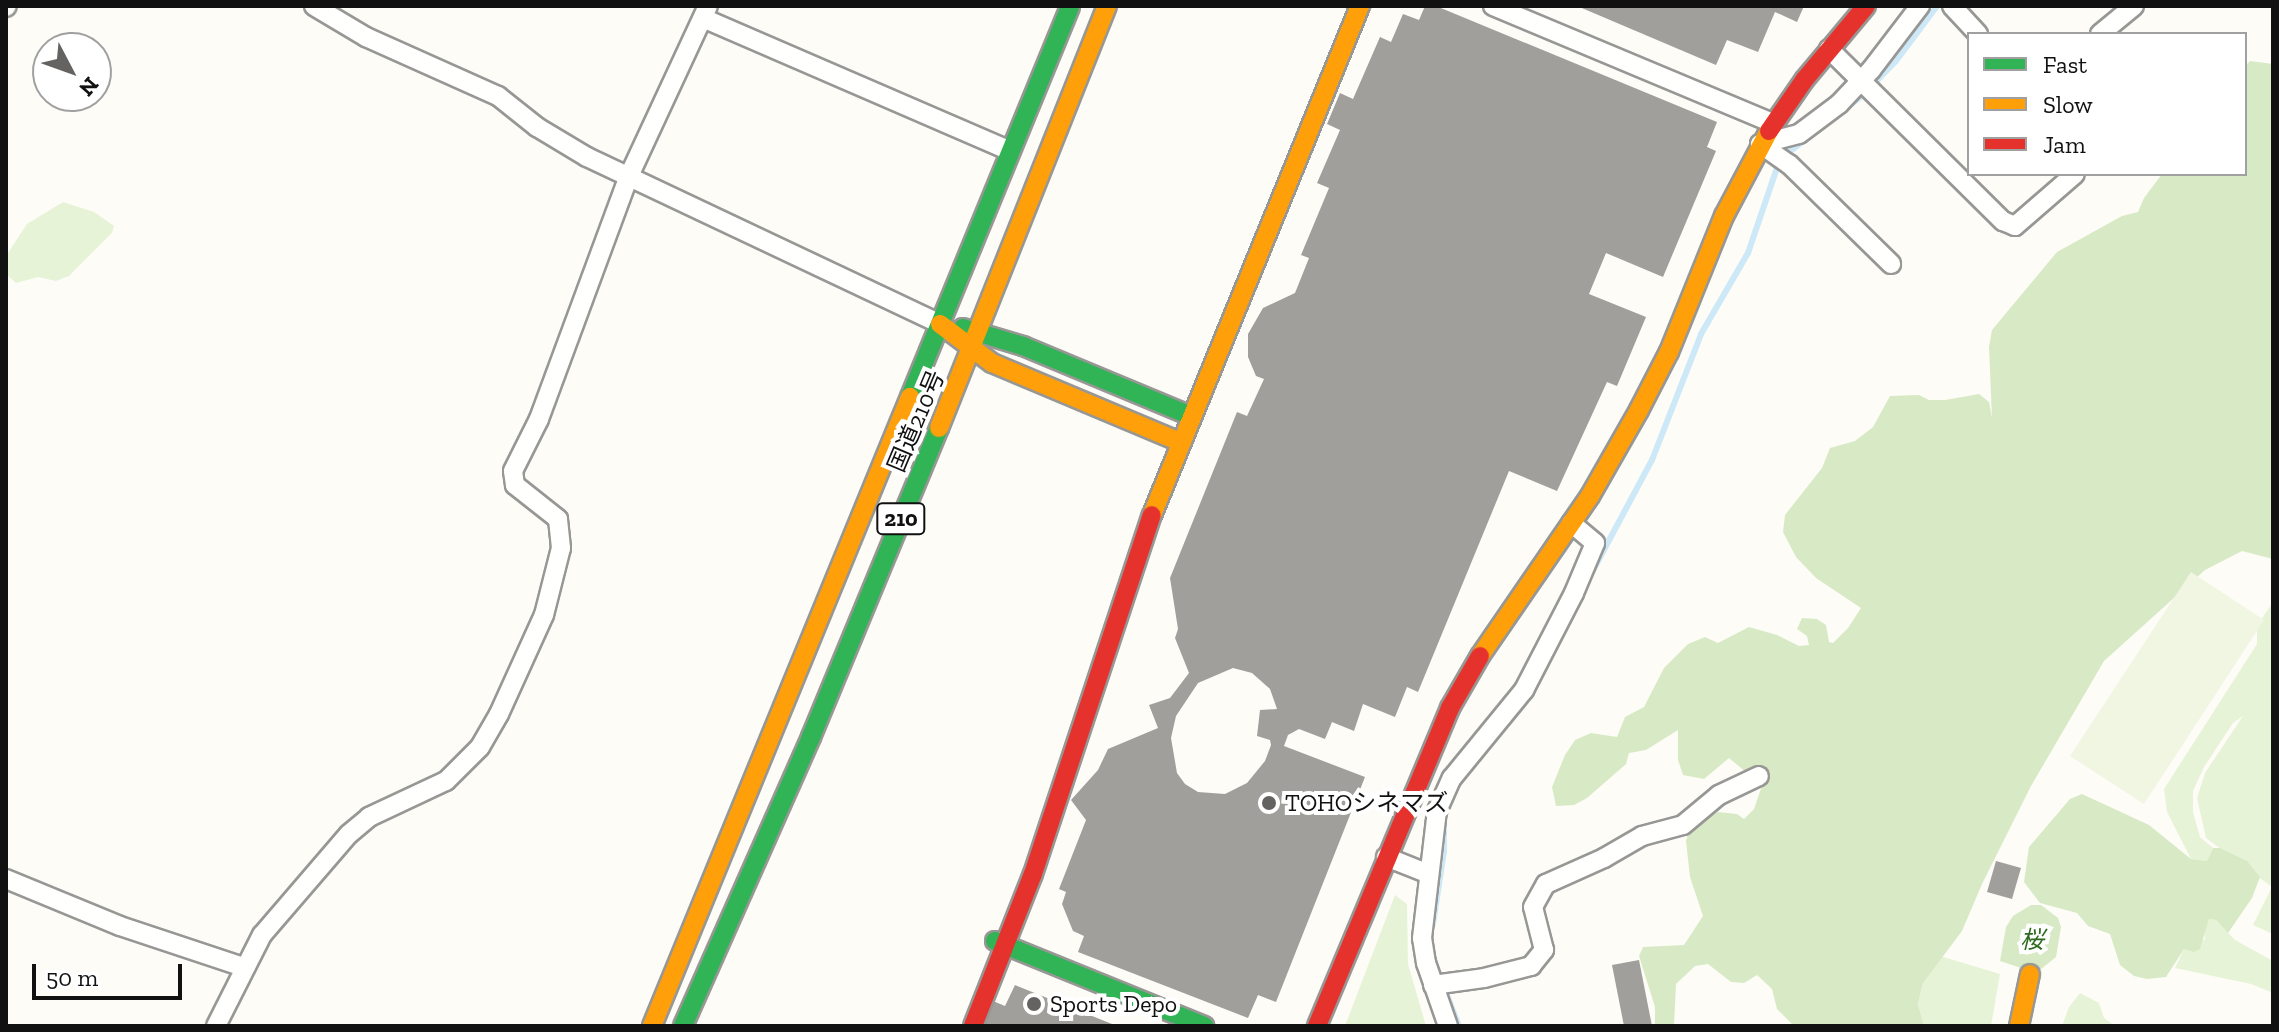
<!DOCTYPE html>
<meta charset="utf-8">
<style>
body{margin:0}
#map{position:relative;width:2279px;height:1032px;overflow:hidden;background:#fdfcf7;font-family:"Zilla Slab","Noto Sans JP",serif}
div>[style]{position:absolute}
.green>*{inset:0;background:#e7f3d7}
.forest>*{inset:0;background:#d8eac5}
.pitch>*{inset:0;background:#f0f6e1}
.stream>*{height:6px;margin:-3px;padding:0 3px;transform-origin:3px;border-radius:3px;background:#cde8f7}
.building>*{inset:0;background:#a19f9c}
.roads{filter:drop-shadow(2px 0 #979795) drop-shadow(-2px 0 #979795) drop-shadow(0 2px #979795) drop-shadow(0 -2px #979795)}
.street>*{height:18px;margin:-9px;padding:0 9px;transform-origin:9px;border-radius:9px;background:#fffffe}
.fast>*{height:18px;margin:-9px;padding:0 9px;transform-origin:9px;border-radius:9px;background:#30b455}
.slow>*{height:18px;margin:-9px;padding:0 9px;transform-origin:9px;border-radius:9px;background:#ff9f0a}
.jam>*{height:18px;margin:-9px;padding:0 9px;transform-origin:9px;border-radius:9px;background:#e5322d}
.dots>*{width:22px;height:22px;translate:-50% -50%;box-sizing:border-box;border:4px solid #fff;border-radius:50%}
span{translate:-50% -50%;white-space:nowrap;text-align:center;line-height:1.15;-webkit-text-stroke:8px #fff;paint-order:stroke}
.shield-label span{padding:2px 6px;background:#fff;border:2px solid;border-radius:6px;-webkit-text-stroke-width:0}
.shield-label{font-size:22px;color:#111;font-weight:700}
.street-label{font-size:24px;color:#111}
.poi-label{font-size:24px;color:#111}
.left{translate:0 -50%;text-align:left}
.park-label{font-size:24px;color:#2f6b1f;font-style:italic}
.frame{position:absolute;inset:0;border:8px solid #111;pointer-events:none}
.legend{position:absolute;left:1967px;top:32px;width:280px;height:144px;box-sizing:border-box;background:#fff;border:2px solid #a0a0a0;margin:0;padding:10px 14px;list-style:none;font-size:24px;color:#111}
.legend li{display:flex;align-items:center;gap:16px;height:40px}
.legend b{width:40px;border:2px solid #a0a0a0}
.north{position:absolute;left:32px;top:32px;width:80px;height:80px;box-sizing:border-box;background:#fff;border:2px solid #a0a0a0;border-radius:50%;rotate:131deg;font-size:22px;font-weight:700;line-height:32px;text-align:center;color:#111}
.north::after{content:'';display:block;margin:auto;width:28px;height:36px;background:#646362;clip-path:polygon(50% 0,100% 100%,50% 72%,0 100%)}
.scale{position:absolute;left:32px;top:964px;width:150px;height:36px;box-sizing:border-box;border:4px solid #111;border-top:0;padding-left:10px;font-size:24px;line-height:28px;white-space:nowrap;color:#111;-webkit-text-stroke:6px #fff;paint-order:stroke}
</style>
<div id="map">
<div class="green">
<i style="clip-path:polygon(63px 202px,94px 212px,114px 226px,112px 233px,69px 276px,56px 281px,38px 277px,16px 283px,6px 274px,6px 256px,27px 224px)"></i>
<i style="clip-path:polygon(2273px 602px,2273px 934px,2253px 925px,2272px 887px,2206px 838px,2197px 798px,2205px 773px,2243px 716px,2233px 723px,2204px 767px,2193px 791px,2193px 812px,2200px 837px,2213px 848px,2207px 861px,2191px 859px,2167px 812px,2164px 789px,2257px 644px,2257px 626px)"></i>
<i style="clip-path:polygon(1395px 895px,1407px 904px,1408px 964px,1426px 1026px,1345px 1026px)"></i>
<i style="clip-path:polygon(2209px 919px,2216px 920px,2235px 940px,2273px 961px,2273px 993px,2251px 984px,2175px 968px,2184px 949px,2205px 939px,2204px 929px)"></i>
<i style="clip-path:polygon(1940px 956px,2000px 974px,1991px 1026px,1924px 1026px,1918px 1004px,1923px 983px)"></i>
<i style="clip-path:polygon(2080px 993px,2099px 1003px,2104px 1018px,2115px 1026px,2062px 1026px,2069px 1007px)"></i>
</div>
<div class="forest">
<i style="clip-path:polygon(2250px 61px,2273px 64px,2273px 559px,2242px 551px,2205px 570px,2104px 661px,2031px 786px,1982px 884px,1962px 931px,1923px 983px,1918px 1004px,1924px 1026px,1794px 1026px,1777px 1009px,1772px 989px,1757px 975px,1744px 983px,1731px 982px,1708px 964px,1695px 966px,1676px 984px,1674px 1026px,1655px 1026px,1655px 1007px,1639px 956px,1643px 947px,1684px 945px,1703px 916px,1690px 877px,1686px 841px,1690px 827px,1718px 812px,1737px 814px,1744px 819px,1754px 809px,1766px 774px,1747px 773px,1729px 758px,1704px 779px,1683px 775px,1678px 760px,1678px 730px,1646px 750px,1629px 753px,1626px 764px,1587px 798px,1574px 805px,1556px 806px,1552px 787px,1565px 755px,1575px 740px,1591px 733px,1617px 737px,1625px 717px,1644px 707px,1664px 668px,1688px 644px,1705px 637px,1718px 643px,1749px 627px,1777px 635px,1799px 646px,1809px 645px,1807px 636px,1797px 629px,1802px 618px,1817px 619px,1826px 625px,1829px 642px,1833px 643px,1848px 628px,1861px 608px,1816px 578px,1796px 557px,1783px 532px,1785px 515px,1822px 468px,1830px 448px,1855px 441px,1873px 427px,1890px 396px,1919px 395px,1929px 400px,1945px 400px,1979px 394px,1989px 402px,1992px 418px,1989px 347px,1992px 330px,2057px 252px,2122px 216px,2138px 212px,2144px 198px,2162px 174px,2245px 174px,2245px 66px)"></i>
<i style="clip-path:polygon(2082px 794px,2149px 825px,2191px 859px,2207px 861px,2213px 848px,2220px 848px,2247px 861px,2260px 877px,2252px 898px,2228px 933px,2216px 920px,2209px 919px,2200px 949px,2194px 952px,2184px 949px,2166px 977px,2147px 979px,2134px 976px,2120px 965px,2110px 934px,2088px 926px,2077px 913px,2040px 903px,2024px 882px,2029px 847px,2070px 799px)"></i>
<i style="clip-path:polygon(2031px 905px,2041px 905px,2058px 918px,2061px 927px,2056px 957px,2041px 969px,2021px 968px,2000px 961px,2006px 927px,2013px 916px)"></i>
</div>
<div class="pitch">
<i style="clip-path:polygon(2191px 572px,2264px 620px,2144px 804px,2070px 756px)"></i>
</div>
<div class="stream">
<i style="left:1590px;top:576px;width:132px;rotate:-61.9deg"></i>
<i style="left:1652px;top:460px;width:135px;rotate:-68.7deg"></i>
<i style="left:1701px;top:334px;width:94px;rotate:-59.9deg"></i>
<i style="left:1748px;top:253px;width:90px;rotate:-71.2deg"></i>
<i style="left:1777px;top:168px;width:20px;rotate:-53deg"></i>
<i style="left:1789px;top:152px;width:93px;rotate:-37.6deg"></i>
<i style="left:1863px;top:95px;width:47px;rotate:-45.9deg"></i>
<i style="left:1896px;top:61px;width:69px;rotate:-53.3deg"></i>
<i style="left:1535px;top:687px;width:76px;rotate:-62.8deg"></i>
<i style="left:1509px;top:722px;width:25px;rotate:-50deg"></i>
<i style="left:1433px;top:924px;width:74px;rotate:-81.4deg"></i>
<i style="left:1444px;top:851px;width:23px;rotate:-90deg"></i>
<i style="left:1443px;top:985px;width:44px;rotate:68.7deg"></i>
</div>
<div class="building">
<i style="clip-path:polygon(evenodd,1425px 6px,1436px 6px,1717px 122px,1707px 147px,1716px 151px,1663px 277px,1606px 253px,1589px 294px,1646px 317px,1617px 386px,1607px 382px,1557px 491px,1509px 471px,1418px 692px,1407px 687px,1395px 717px,1363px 704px,1354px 731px,1332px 722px,1325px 739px,1299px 729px,1288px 735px,1284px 746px,1365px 777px,1276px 1002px,1258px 995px,1248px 1018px,1078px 952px,1084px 936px,1073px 931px,1062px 904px,1066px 892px,1059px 889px,1086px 820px,1071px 800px,1098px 770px,1108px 749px,1158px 728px,1149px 705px,1170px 698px,1189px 673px,1175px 638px,1178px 629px,1170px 578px,1237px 412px,1247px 416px,1264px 379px,1256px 376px,1248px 357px,1248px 334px,1263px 308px,1295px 293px,1309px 258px,1301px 255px,1329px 188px,1317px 183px,1340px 130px,1327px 124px,1340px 93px,1353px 99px,1380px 37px,1391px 42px,1403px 14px,1419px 20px,1425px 6px,1233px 668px,1252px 673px,1270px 689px,1277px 709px,1260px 710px,1257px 736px,1270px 740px,1271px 745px,1265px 761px,1247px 783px,1225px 794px,1198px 792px,1185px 784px,1177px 773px,1171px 738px,1176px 716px,1198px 683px,1233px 668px)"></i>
<i style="clip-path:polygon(1577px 6px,1804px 6px,1797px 22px,1775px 12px,1758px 52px,1727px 40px,1716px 65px)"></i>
<i style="clip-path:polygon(1996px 861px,2021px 868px,2012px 899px,1987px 892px)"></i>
<i style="clip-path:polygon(1639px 960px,1652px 1026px,1624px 1026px,1612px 965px)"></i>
<i style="clip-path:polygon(1015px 985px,1117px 1026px,983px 1026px,993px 1001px,1005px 1006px)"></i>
</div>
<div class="roads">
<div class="street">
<i style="left:314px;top:6px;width:61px;rotate:30.8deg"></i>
<i style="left:366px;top:37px;width:145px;rotate:24.1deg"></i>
<i style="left:498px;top:96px;width:50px;rotate:38.5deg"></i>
<i style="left:537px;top:127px;width:58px;rotate:31deg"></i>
<i style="left:587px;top:157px;width:391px;rotate:25.3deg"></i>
<i style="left:1493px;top:6px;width:303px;rotate:22.7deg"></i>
<i style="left:1952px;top:6px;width:38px;rotate:47deg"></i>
<i style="left:6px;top:7px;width:1px;rotate:-45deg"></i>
<i style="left:703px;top:18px;width:335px;rotate:23.4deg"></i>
<i style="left:2100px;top:34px;width:44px;rotate:-39.5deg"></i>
<i style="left:1829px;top:49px;width:245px;rotate:44.7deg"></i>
<i style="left:2003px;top:221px;width:13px;rotate:23deg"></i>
<i style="left:2015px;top:226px;width:79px;rotate:-40.9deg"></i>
<i style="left:1760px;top:144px;width:40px;rotate:-14.4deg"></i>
<i style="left:1799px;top:134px;width:50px;rotate:-36.9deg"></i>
<i style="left:1839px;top:104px;width:47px;rotate:-46.7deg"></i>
<i style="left:1871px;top:70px;width:81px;rotate:-52.6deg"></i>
<i style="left:1760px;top:144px;width:35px;rotate:35deg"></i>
<i style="left:1789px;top:164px;width:143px;rotate:44.4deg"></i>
<i style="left:1386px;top:857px;width:46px;rotate:21.6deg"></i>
<i style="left:6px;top:879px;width:123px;rotate:22.4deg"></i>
<i style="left:120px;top:926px;width:130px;rotate:18.4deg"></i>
<i style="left:1433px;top:985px;width:51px;rotate:-7.8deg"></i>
<i style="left:1484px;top:978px;width:49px;rotate:-14.3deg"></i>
<i style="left:1531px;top:966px;width:21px;rotate:-51deg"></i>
<i style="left:1544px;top:950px;width:44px;rotate:-104.3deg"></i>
<i style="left:1533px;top:907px;width:26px;rotate:-61deg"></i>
<i style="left:1546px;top:884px;width:64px;rotate:-24.1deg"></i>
<i style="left:1604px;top:858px;width:44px;rotate:-30.1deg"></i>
<i style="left:1642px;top:836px;width:42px;rotate:-15deg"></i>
<i style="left:1683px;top:825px;width:47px;rotate:-39.8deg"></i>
<i style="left:1719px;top:795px;width:44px;rotate:-25.4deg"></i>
<i style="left:216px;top:1026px;width:102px;rotate:-63.2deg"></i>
<i style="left:262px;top:935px;width:133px;rotate:-49.3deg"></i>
<i style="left:349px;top:834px;width:26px;rotate:-40deg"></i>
<i style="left:369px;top:817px;width:85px;rotate:-25.1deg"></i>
<i style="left:446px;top:781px;width:48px;rotate:-45deg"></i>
<i style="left:480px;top:747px;width:38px;rotate:-60deg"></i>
<i style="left:499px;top:714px;width:109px;rotate:-65.6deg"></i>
<i style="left:544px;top:615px;width:69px;rotate:-75.8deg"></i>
<i style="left:561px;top:548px;width:29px;rotate:-96deg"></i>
<i style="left:558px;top:519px;width:55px;rotate:-141.7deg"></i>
<i style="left:515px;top:485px;width:14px;rotate:-98deg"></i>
<i style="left:513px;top:471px;width:58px;rotate:-63.4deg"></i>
<i style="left:539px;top:419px;width:259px;rotate:-69.7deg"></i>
<i style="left:629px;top:176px;width:187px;rotate:-65.1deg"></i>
<i style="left:1448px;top:1026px;width:67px;rotate:-109.2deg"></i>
<i style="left:1426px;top:963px;width:25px;rotate:-99deg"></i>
<i style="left:1422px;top:938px;width:128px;rotate:-83.3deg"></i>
<i style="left:1437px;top:811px;width:36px;rotate:-66deg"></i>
<i style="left:1452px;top:778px;width:114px;rotate:-50.7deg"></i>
<i style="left:1524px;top:690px;width:109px;rotate:-62.7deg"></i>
<i style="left:1574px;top:593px;width:54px;rotate:-67.2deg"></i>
<i style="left:1595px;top:543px;width:31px;rotate:-140deg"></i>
</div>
<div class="fast">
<i style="left:963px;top:328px;width:63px;rotate:16.7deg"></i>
<i style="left:1023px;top:346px;width:182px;rotate:22.6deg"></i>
<i style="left:910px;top:397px;width:422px;rotate:-67.7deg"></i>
<i style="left:995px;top:941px;width:226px;rotate:22.1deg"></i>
<i style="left:683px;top:1026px;width:316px;rotate:-66.1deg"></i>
<i style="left:811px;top:737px;width:334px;rotate:-67.5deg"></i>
</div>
<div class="slow">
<i style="left:940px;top:324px;width:65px;rotate:36.9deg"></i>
<i style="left:992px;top:363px;width:204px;rotate:22.8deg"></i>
<i style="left:939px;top:428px;width:454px;rotate:-68.3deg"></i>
<i style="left:1152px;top:515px;width:550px;rotate:-67.77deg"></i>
<i style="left:1480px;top:656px;width:194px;rotate:-55.5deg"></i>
<i style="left:1590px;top:496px;width:99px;rotate:-60.3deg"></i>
<i style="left:1639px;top:410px;width:65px;rotate:-62.7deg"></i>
<i style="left:1669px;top:352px;width:147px;rotate:-68deg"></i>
<i style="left:1724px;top:216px;width:96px;rotate:-62.1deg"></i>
<i style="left:652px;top:1026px;width:680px;rotate:-67.7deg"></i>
<i style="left:2019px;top:1026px;width:53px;rotate:-78.1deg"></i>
</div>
<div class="jam">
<i style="left:1769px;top:131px;width:63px;rotate:-55.3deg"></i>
<i style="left:1805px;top:79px;width:95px;rotate:-50.1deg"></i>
<i style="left:973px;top:1026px;width:163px;rotate:-68.5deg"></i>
<i style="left:1033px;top:874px;width:378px;rotate:-71.7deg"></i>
<i style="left:1317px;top:1026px;width:345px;rotate:-67.3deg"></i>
<i style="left:1450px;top:708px;width:60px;rotate:-60deg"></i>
</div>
</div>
<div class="dots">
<i style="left:1269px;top:803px;background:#646362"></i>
<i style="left:1034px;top:1004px;background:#646362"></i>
</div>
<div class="shield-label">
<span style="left:901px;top:519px">210</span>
</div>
<div class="street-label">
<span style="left:916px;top:421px;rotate:-67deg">国道210号</span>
</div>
<div class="poi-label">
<span class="left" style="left:1285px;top:803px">TOHOシネマズ</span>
<span class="left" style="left:1050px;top:1004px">Sports Depo</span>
</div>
<div class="park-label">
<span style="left:2032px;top:940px">桜</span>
</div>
<div class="frame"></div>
<ul class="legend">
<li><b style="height:10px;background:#30b455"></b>Fast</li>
<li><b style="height:10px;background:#ff9f0a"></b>Slow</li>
<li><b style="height:10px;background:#e5322d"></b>Jam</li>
</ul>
<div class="north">N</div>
<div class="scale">50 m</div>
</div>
